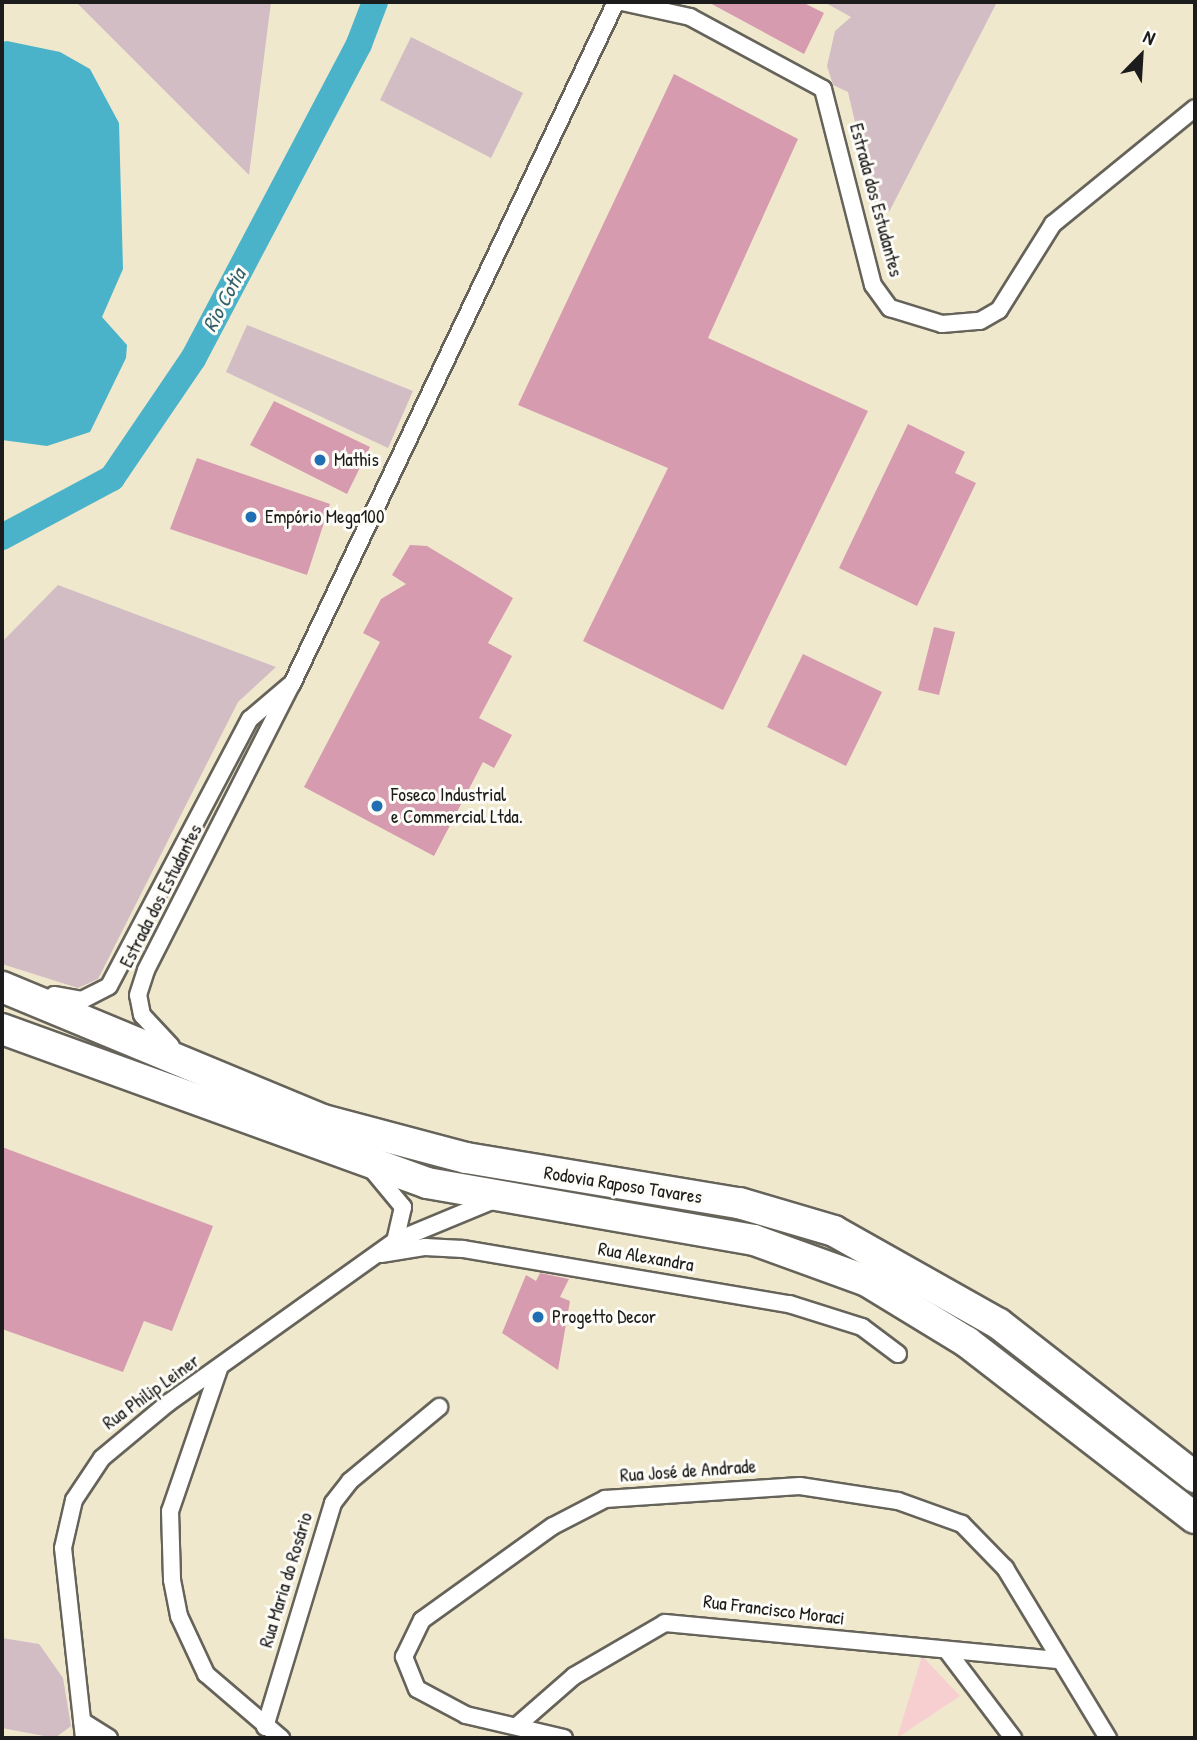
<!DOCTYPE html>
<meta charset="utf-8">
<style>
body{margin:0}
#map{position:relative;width:1197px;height:1740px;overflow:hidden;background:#efe8cd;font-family:"Patrick Hand",sans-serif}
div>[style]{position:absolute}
.built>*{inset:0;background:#f7cfd0}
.industrial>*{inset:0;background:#d2bdc5}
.water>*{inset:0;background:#4bb3c9}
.river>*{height:26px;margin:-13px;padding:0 13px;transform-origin:13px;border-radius:13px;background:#4bb3c9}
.building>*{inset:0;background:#d69baf}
.roads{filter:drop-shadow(2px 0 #66635a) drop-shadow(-2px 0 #66635a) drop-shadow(0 2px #66635a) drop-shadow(0 -2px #66635a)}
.minor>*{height:16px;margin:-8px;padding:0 8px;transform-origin:8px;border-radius:8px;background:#fff}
.motorway>*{height:30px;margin:-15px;padding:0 15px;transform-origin:15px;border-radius:15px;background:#fff}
.dots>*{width:19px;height:19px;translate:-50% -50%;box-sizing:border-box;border:4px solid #fdfcf7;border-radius:50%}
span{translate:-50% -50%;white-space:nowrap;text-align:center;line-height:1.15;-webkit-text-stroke:6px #fdfcf7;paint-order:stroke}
.street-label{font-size:19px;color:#1c1c1c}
.poi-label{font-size:19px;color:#1c1c1c}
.left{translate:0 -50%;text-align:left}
.water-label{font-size:21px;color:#31606a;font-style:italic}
.frame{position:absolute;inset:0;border:4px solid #1c1c1c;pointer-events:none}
.north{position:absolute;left:1106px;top:21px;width:70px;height:70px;-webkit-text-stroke:5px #fdfcf7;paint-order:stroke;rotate:24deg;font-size:19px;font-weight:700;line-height:28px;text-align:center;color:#1c1c1c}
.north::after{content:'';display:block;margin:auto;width:24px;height:32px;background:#1c1c1c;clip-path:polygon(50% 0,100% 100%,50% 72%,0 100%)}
</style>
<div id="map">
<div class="built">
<i style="clip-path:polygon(922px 1656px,960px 1696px,897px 1738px)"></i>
</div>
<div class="industrial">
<i style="clip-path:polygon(76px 2px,271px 2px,249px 175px)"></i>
<i style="clip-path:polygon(824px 2px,997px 2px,889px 212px,874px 204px,848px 92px,833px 85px,827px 66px,835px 31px,851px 17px)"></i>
<i style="clip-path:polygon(411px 37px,523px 93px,491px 158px,380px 100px)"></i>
<i style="clip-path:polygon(247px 325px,413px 391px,388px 448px,226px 372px)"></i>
<i style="clip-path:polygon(58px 585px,276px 667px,238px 702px,98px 979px,78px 988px,2px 964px,2px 642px)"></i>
<i style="clip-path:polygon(2px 1638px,39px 1644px,63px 1678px,71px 1726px,55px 1738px,2px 1728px)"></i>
</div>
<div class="water">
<i style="clip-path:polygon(7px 41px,60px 52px,90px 69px,119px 123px,123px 269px,102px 317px,127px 345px,126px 358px,90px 432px,47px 446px,2px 440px,2px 42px)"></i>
</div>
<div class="river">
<i style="left:2px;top:537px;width:125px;rotate:-28.2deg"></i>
<i style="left:112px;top:478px;width:144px;rotate:-55.8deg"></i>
<i style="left:193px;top:359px;width:356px;rotate:-62.2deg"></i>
<i style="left:359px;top:44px;width:45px;rotate:-69.1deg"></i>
</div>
<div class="building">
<i style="clip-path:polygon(708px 2px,802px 2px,824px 13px,804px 54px)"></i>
<i style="clip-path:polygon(674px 74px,798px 139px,708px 338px,868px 411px,723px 710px,583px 641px,668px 468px,518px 405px)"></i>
<i style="clip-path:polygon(274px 401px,370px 447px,347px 494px,250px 445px)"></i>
<i style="clip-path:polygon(908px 424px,965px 452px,955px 473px,976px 483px,917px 606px,839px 568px)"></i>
<i style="clip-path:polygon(197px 458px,330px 504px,307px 575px,170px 529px)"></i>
<i style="clip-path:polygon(410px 545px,427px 546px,513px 598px,488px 643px,512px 656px,479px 718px,512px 735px,494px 768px,483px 762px,434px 856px,304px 787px,380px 642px,363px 633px,381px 599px,406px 584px,392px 575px)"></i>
<i style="clip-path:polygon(934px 627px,955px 632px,939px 695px,918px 690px)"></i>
<i style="clip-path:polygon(803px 654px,882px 692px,846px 766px,767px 727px)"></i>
<i style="clip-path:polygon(2px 1147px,213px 1226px,172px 1331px,144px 1321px,123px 1372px,2px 1329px)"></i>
<i style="clip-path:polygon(540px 1273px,569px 1279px,560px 1297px,570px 1301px,558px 1370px,502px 1333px,526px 1275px,536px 1281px)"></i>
</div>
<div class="roads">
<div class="minor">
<i style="left:622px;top:2px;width:70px;rotate:12.4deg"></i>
<i style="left:690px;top:17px;width:151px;rotate:28.4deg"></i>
<i style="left:823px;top:89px;width:202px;rotate:75.7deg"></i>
<i style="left:873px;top:285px;width:29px;rotate:54deg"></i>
<i style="left:890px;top:308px;width:54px;rotate:17.1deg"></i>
<i style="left:942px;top:324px;width:38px;rotate:-5deg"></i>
<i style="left:980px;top:321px;width:22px;rotate:-30deg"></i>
<i style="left:999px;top:310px;width:102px;rotate:-57.9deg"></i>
<i style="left:1053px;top:224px;width:183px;rotate:-39.2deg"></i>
<i style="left:54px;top:995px;width:28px;rotate:10deg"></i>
<i style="left:82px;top:1000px;width:30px;rotate:-27deg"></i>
<i style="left:109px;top:986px;width:302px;rotate:-62.2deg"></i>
<i style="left:250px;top:719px;width:52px;rotate:-40.4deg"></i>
<i style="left:171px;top:1046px;width:42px;rotate:-133.1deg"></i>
<i style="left:142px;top:1015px;width:20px;rotate:-101deg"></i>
<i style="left:138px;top:995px;width:26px;rotate:-72deg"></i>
<i style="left:146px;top:970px;width:321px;rotate:-63deg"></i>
<i style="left:292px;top:684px;width:755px;rotate:-64.59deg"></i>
<i style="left:373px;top:1171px;width:47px;rotate:50.2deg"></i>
<i style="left:403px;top:1207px;width:35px;rotate:103deg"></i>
<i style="left:381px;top:1254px;width:45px;rotate:-9deg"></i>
<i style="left:425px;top:1247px;width:38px;rotate:3deg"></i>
<i style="left:463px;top:1249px;width:331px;rotate:9.6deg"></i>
<i style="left:789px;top:1304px;width:77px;rotate:17.5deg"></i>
<i style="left:862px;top:1327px;width:45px;rotate:36.9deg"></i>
<i style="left:219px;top:1369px;width:150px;rotate:109deg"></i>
<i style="left:170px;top:1511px;width:69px;rotate:88.3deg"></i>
<i style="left:172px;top:1580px;width:37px;rotate:79deg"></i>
<i style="left:179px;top:1616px;width:64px;rotate:65deg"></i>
<i style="left:206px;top:1674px;width:99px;rotate:40.5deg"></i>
<i style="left:948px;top:1652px;width:108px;rotate:52.9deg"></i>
<i style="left:82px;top:1721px;width:32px;rotate:32deg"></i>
<i style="left:519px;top:1724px;width:73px;rotate:-41.1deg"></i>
<i style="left:574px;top:1676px;width:105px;rotate:-30.2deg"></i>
<i style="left:665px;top:1623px;width:394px;rotate:5.4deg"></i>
<i style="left:265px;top:1727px;width:234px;rotate:-73.1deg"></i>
<i style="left:333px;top:1503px;width:28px;rotate:-52deg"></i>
<i style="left:350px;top:1481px;width:116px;rotate:-39.7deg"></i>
<i style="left:84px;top:1738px;width:191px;rotate:-96.3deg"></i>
<i style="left:63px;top:1548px;width:49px;rotate:-77.1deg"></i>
<i style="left:74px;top:1500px;width:50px;rotate:-56.3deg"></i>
<i style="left:102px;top:1458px;width:86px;rotate:-39.8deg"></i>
<i style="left:168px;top:1403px;width:279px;rotate:-35.5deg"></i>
<i style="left:395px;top:1241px;width:107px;rotate:-22.5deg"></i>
<i style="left:564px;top:1738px;width:101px;rotate:-166.8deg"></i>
<i style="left:466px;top:1715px;width:55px;rotate:-152deg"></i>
<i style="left:417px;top:1689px;width:35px;rotate:-112deg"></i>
<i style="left:404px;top:1657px;width:41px;rotate:-64.1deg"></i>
<i style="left:422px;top:1620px;width:161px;rotate:-35.7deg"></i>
<i style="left:553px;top:1526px;width:59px;rotate:-27.4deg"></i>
<i style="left:605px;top:1499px;width:195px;rotate:-3.8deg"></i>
<i style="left:800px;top:1486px;width:99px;rotate:8.7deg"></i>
<i style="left:898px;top:1501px;width:68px;rotate:19.8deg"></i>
<i style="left:962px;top:1524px;width:62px;rotate:45.7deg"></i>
<i style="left:1005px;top:1568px;width:199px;rotate:58.8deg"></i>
</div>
<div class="motorway">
<i style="left:2px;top:987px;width:347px;rotate:22.5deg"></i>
<i style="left:323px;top:1120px;width:148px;rotate:14.9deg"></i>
<i style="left:466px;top:1158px;width:277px;rotate:9.4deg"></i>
<i style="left:739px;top:1203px;width:99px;rotate:16.4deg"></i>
<i style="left:834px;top:1231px;width:189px;rotate:29.4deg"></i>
<i style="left:999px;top:1324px;width:249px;rotate:38deg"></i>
<i style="left:2px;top:1029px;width:452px;rotate:19.9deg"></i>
<i style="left:427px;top:1183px;width:332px;rotate:9.9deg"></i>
<i style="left:754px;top:1240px;width:120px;rotate:19.9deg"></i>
<i style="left:867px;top:1281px;width:117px;rotate:31.4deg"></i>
<i style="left:967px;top:1342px;width:288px;rotate:37.7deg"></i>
</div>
</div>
<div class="dots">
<i style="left:320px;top:460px;background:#1f6fb2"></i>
<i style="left:251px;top:517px;background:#1f6fb2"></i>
<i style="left:377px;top:806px;background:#1f6fb2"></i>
<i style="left:538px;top:1317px;background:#1f6fb2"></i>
</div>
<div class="street-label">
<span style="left:876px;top:200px;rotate:75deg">Estrada dos Estudantes</span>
<span style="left:161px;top:896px;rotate:-63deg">Estrada dos Estudantes</span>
<span style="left:623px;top:1185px;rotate:9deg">Rodovia Raposo Tavares</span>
<span style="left:646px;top:1257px;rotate:10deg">Rua Alexandra</span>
<span style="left:151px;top:1392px;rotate:-36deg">Rua Philip Leiner</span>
<span style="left:688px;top:1471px;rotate:-4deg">Rua José de Andrade</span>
<span style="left:286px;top:1580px;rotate:-73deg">Rua Maria do Rosário</span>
<span style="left:774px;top:1610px;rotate:7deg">Rua Francisco Moraci</span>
</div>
<div class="poi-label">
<span class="left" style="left:334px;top:460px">Mathis</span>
<span class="left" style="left:265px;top:517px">Empório Mega100</span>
<span class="left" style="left:391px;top:806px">Foseco Industrial<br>e Commercial Ltda.</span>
<span class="left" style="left:552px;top:1317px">Progetto Decor</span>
</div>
<div class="water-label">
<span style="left:224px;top:300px;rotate:-62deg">Rio Cotia</span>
</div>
<div class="frame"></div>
<div class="north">N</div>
</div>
